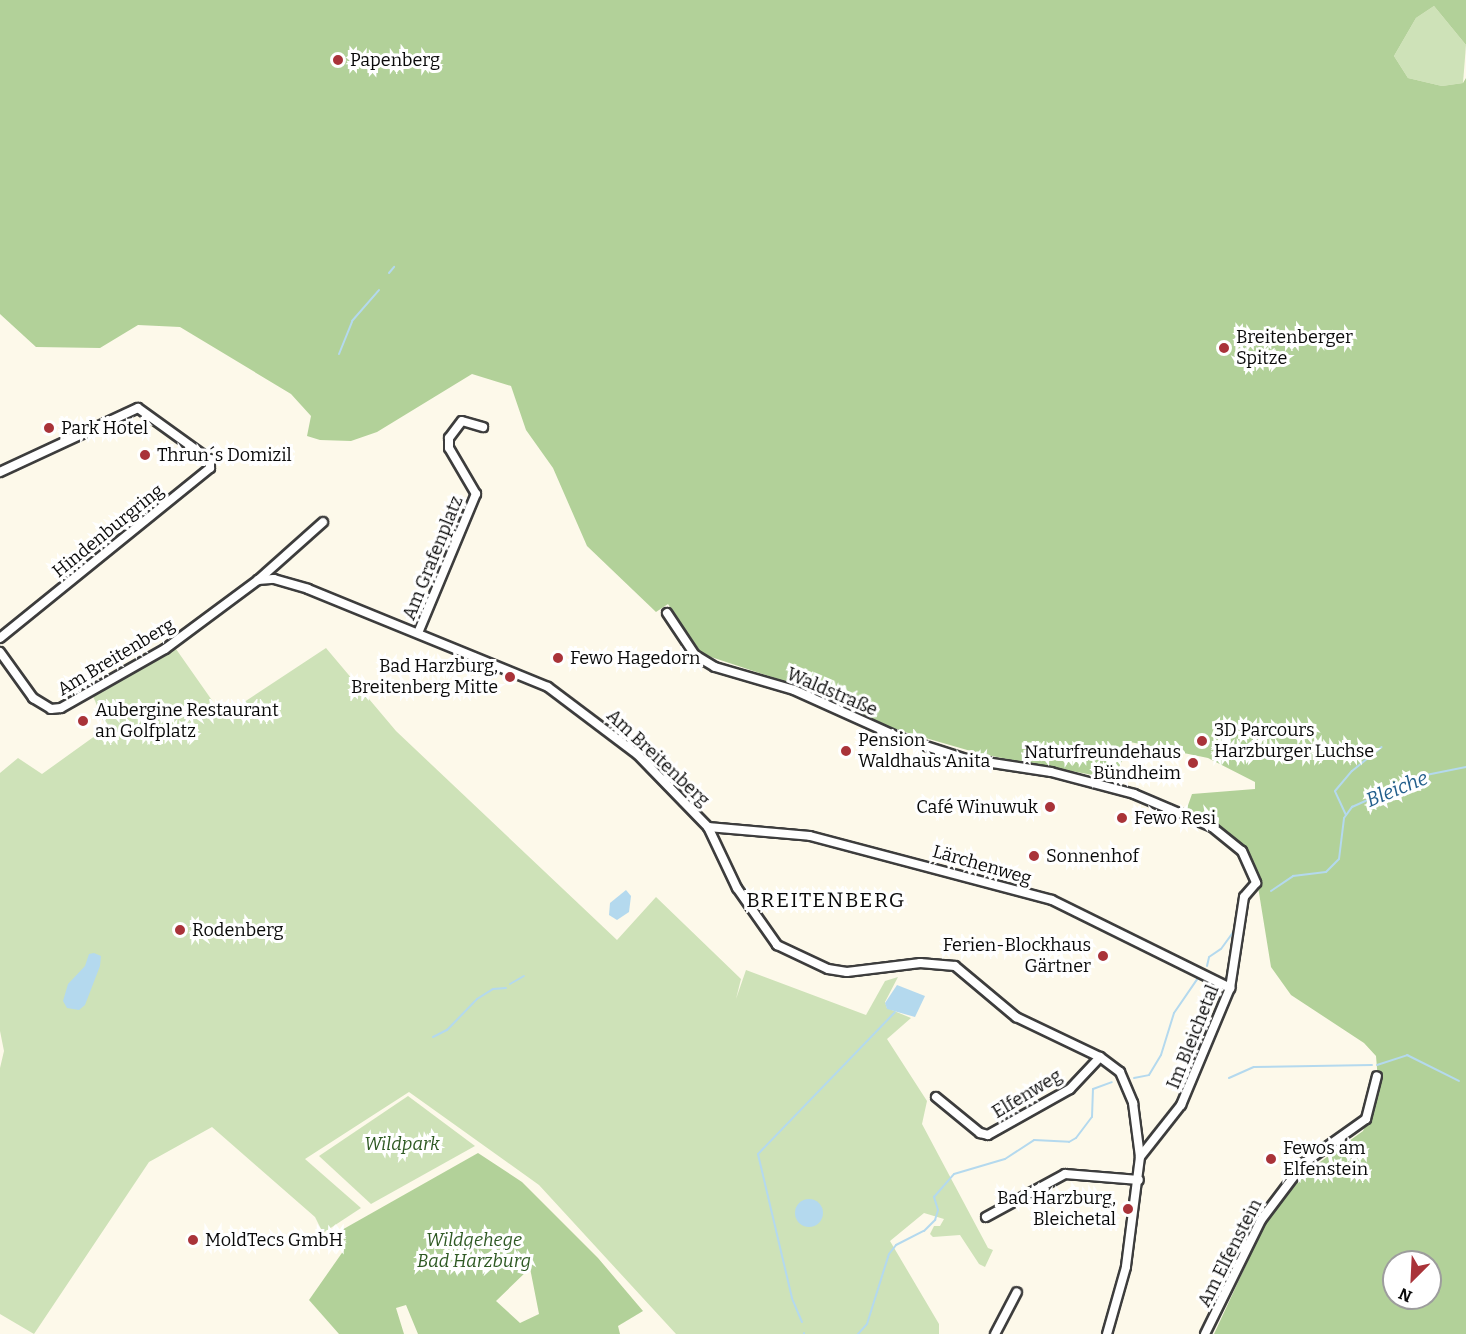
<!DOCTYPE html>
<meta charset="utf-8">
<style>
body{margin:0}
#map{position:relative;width:1466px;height:1334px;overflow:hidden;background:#fdf9ea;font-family:Bitter,serif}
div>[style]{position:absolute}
.green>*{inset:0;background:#cee2b8}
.forest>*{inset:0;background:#b2d199}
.water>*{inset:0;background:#b4d9ee}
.round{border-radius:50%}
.stream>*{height:2px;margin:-1px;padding:0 1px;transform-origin:1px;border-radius:1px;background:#b4d9ee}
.roads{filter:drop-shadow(2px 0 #3d3d3d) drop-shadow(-2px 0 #3d3d3d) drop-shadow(0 2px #3d3d3d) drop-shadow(0 -2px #3d3d3d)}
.minor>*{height:8px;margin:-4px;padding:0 4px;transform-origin:4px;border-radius:4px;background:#fff}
.dots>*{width:16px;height:16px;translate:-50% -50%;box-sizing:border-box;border:3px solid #fff;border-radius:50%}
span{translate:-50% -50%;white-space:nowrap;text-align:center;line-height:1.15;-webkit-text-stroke:6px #fff;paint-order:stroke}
.poi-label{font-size:18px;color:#0a0a0a}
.left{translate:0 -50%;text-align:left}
.right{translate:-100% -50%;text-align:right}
.street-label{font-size:18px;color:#0a0a0a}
.park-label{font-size:18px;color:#2e5923;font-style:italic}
.water-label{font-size:20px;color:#235f8c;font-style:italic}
.quarter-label{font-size:21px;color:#0a0a0a;letter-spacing:1.5px}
.north{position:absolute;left:1382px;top:1250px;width:60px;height:60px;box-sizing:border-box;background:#fff;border:2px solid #9d9d9d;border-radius:50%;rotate:204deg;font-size:16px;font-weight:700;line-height:24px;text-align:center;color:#0a0a0a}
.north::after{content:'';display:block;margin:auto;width:21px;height:27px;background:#a93339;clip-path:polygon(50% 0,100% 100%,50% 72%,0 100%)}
</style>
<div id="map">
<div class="green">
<i style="clip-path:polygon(1434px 6px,1466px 45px,1463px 83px,1442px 86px,1408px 78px,1394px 56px,1416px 18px)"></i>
<i style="clip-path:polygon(326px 648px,396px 731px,617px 940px,656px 897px,741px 979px,736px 999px,746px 970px,866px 1015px,885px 981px,898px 977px,885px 1002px,887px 1008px,911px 1018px,887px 1039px,927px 1101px,922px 1124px,988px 1248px,993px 1250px,985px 1267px,979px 1264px,960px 1235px,933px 1237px,930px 1234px,934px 1226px,940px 1226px,944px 1219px,924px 1213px,890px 1241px,939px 1324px,939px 1334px,676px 1334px,539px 1185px,409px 1092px,305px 1159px,361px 1208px,323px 1233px,315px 1217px,212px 1127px,149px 1162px,34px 1334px,0 1314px,0 1068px,4px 1051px,0 1031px,0 773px,18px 758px,42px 774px,106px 728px,93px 696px,176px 649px,223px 716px)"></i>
<i style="clip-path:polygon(408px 1096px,475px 1146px,371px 1204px,319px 1156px)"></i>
</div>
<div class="forest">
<i style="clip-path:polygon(evenodd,0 0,1466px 0,1466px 45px,1434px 6px,1416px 18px,1394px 56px,1408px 78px,1442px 86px,1463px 83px,1466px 78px,1466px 1334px,1214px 1334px,1265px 1224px,1295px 1180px,1363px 1131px,1379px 1093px,1376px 1056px,1364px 1043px,1291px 995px,1271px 967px,1254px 862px,1213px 822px,1186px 811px,1192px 794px,1255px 789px,1255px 782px,1208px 758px,1130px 742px,1114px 779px,981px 754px,891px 728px,796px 685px,702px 654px,668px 604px,656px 612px,587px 546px,553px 468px,526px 430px,511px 386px,472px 374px,377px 432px,351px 441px,320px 440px,307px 436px,311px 416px,291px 394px,180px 327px,138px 325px,100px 348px,36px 347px,0 314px,0 0,1394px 1262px,1430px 1262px,1430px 1298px,1394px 1298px,1394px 1262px)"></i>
<i style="clip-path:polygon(evenodd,478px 1153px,522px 1182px,598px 1258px,643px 1311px,618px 1326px,620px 1334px,418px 1334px,406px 1305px,396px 1308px,404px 1334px,339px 1334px,309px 1300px,344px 1250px,340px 1231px,478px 1153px,530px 1268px,539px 1314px,520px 1323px,496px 1301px,530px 1268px)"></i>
</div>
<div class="water">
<i style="clip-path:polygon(626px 890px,631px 896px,629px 912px,617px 920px,609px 915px,610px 903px)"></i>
<i style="clip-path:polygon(94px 953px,101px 956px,100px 966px,85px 1005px,79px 1010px,67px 1008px,63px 1001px,68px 984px,85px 966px,89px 954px)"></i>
<i style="clip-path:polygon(897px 985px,925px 996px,915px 1017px,887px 1009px,885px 1003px)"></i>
<i class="round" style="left:795px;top:1199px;width:28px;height:28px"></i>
</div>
<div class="stream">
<i style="left:389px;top:273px;width:8px;rotate:-50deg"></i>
<i style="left:339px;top:354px;width:35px;rotate:-68deg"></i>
<i style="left:352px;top:321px;width:41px;rotate:-48.9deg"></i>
<i style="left:1346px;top:815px;width:26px;rotate:-115deg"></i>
<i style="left:1335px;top:791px;width:26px;rotate:-50deg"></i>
<i style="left:1352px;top:771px;width:38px;rotate:-39deg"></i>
<i style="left:1271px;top:891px;width:27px;rotate:-34deg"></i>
<i style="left:1293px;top:876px;width:33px;rotate:-7deg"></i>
<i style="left:1326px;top:872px;width:18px;rotate:-45deg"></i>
<i style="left:1339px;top:859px;width:41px;rotate:-83deg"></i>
<i style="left:1344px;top:818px;width:14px;rotate:-54deg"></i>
<i style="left:1352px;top:807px;width:76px;rotate:-24.2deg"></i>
<i style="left:1421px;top:776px;width:46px;rotate:-11.3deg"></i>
<i style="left:1207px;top:966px;width:9px;rotate:-77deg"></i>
<i style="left:1209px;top:957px;width:14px;rotate:-34deg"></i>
<i style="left:1221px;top:949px;width:22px;rotate:-54deg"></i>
<i style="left:510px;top:984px;width:16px;rotate:-30deg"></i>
<i style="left:433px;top:1037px;width:16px;rotate:-27deg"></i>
<i style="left:447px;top:1030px;width:43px;rotate:-45.9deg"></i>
<i style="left:477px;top:999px;width:19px;rotate:-32deg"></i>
<i style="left:493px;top:989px;width:13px;rotate:-4deg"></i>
<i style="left:1377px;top:1065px;width:32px;rotate:-18deg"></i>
<i style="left:1407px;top:1055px;width:58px;rotate:26.6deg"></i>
<i style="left:1134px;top:1078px;width:15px;rotate:-11deg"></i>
<i style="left:1149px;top:1075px;width:23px;rotate:-59deg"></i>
<i style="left:1161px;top:1055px;width:44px;rotate:-72.8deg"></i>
<i style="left:1174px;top:1013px;width:42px;rotate:-55.6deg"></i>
<i style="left:1229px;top:1078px;width:27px;rotate:-24deg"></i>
<i style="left:1254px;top:1067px;width:118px;rotate:-1deg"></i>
<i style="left:802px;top:1322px;width:26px;rotate:-113deg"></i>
<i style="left:792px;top:1298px;width:148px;rotate:-103.3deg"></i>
<i style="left:758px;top:1154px;width:197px;rotate:-46deg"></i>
<i style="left:804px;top:1333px;width:1px;rotate:90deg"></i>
<i style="left:858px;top:1334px;width:13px;rotate:-48deg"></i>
<i style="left:867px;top:1324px;width:73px;rotate:-72.6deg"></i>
<i style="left:889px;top:1254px;width:11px;rotate:-52deg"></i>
<i style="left:896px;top:1245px;width:31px;rotate:-27deg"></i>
<i style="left:924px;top:1231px;width:16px;rotate:-45deg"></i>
<i style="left:935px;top:1220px;width:10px;rotate:-73deg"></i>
<i style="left:938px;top:1210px;width:14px;rotate:-107deg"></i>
<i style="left:934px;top:1197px;width:30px;rotate:-49deg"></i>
<i style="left:954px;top:1174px;width:53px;rotate:-16.4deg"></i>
<i style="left:1005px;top:1159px;width:35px;rotate:-33deg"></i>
<i style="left:1034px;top:1140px;width:35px;rotate:3deg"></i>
<i style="left:1069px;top:1142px;width:8px;rotate:-30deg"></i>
<i style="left:1076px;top:1138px;width:26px;rotate:-53deg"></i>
<i style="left:1092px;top:1117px;width:28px;rotate:-88deg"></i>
<i style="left:1093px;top:1089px;width:20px;rotate:-20deg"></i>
</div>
<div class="roads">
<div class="minor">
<i style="left:0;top:472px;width:152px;rotate:-24.9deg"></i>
<i style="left:138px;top:408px;width:89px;rotate:35.8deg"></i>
<i style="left:210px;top:460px;width:8px;rotate:90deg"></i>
<i style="left:210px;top:468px;width:270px;rotate:141deg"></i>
<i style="left:258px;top:580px;width:87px;rotate:-41.7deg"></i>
<i style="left:667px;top:613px;width:50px;rotate:56.3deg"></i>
<i style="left:695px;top:655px;width:23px;rotate:31deg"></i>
<i style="left:715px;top:667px;width:82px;rotate:16.2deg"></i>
<i style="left:794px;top:690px;width:114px;rotate:24.3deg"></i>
<i style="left:898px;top:737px;width:71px;rotate:17.9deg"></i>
<i style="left:966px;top:759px;width:86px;rotate:8.7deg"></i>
<i style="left:1051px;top:772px;width:86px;rotate:14.8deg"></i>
<i style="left:1134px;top:794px;width:85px;rotate:22.9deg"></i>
<i style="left:1212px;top:827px;width:38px;rotate:39deg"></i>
<i style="left:1242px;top:851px;width:35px;rotate:66deg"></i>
<i style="left:1256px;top:883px;width:18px;rotate:131deg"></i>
<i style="left:1244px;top:897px;width:92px;rotate:98.7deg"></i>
<i style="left:1230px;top:988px;width:127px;rotate:112.7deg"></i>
<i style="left:1181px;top:1105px;width:66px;rotate:128.3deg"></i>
<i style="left:418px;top:633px;width:151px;rotate:-67.4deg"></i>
<i style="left:476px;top:494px;width:53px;rotate:-120.4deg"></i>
<i style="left:449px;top:448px;width:10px;rotate:-90deg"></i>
<i style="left:449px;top:438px;width:21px;rotate:-53deg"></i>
<i style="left:462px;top:421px;width:22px;rotate:16deg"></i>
<i style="left:0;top:652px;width:57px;rotate:54.3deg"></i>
<i style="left:33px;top:698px;width:21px;rotate:31deg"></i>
<i style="left:51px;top:709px;width:10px;rotate:-6deg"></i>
<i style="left:61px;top:708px;width:120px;rotate:-29.6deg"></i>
<i style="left:165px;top:649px;width:116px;rotate:-36.6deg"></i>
<i style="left:258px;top:580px;width:16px;rotate:-4deg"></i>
<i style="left:274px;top:579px;width:35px;rotate:16deg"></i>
<i style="left:308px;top:589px;width:259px;rotate:22.2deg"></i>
<i style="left:548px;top:687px;width:111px;rotate:37deg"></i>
<i style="left:637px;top:754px;width:102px;rotate:45.8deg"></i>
<i style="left:708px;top:827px;width:68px;rotate:64.6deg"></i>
<i style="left:737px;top:888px;width:70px;rotate:54.9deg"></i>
<i style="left:777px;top:945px;width:56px;rotate:25.2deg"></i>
<i style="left:828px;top:969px;width:19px;rotate:9deg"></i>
<i style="left:847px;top:972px;width:74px;rotate:-7deg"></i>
<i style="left:920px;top:963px;width:35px;rotate:5deg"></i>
<i style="left:955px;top:966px;width:80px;rotate:39.9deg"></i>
<i style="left:1016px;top:1017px;width:93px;rotate:25.5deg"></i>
<i style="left:1100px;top:1057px;width:25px;rotate:37deg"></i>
<i style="left:1120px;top:1072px;width:34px;rotate:67deg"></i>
<i style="left:1133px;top:1103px;width:54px;rotate:82.6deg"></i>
<i style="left:1140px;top:1157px;width:111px;rotate:97.3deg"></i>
<i style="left:1126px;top:1267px;width:70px;rotate:105.8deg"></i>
<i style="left:708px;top:827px;width:102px;rotate:5deg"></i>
<i style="left:810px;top:836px;width:250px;rotate:14.8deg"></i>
<i style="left:1052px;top:900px;width:199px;rotate:26.3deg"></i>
<i style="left:936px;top:1097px;width:57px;rotate:39.3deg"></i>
<i style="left:980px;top:1133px;width:8px;rotate:14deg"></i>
<i style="left:988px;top:1135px;width:94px;rotate:-29.3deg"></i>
<i style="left:1070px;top:1089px;width:44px;rotate:-46.8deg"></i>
<i style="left:986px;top:1217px;width:90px;rotate:-28.6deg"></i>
<i style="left:1065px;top:1174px;width:74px;rotate:4.6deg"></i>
<i style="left:995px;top:1334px;width:47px;rotate:-62.4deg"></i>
<i style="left:1205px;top:1334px;width:127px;rotate:-63.8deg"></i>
<i style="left:1261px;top:1220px;width:71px;rotate:-53deg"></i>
<i style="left:1304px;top:1163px;width:76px;rotate:-35.4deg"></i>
<i style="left:1366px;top:1119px;width:44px;rotate:-75.7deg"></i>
</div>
</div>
<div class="dots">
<i style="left:338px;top:60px;background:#a93339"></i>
<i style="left:1224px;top:348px;background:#a93339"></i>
<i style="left:49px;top:428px;background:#a93339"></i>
<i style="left:145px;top:455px;background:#a93339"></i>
<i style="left:558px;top:658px;background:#a93339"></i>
<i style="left:510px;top:677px;background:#a93339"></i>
<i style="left:83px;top:721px;background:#a93339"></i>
<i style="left:1202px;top:741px;background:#a93339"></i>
<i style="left:846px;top:751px;background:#a93339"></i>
<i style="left:1193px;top:763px;background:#a93339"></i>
<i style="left:1050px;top:807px;background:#a93339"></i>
<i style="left:1122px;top:818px;background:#a93339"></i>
<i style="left:1034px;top:856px;background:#a93339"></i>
<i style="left:180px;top:930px;background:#a93339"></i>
<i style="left:1103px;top:956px;background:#a93339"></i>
<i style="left:1271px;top:1159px;background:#a93339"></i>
<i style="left:1128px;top:1209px;background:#a93339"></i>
<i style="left:193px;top:1240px;background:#a93339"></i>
</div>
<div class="poi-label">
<span class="left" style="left:350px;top:60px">Papenberg</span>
<span class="left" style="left:1236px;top:348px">Breitenberger<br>Spitze</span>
<span class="left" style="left:61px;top:428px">Park Hotel</span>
<span class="left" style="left:157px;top:455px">Thrun´s Domizil</span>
<span class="left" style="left:570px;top:658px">Fewo Hagedorn</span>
<span class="right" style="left:498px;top:677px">Bad Harzburg,<br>Breitenberg Mitte</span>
<span class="left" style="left:95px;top:721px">Aubergine Restaurant<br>an Golfplatz</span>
<span class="left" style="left:1214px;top:741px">3D Parcours<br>Harzburger Luchse</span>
<span class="left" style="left:858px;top:751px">Pension<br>Waldhaus Anita</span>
<span class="right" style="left:1181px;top:763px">Naturfreundehaus<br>Bündheim</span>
<span class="right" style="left:1038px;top:807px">Café Winuwuk</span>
<span class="left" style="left:1134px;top:818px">Fewo Resi</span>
<span class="left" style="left:1046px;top:856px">Sonnenhof</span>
<span class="left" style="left:192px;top:930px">Rodenberg</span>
<span class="right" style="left:1091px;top:956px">Ferien-Blockhaus<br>Gärtner</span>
<span class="left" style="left:1283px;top:1159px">Fewos am<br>Elfenstein</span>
<span class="right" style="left:1116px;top:1209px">Bad Harzburg,<br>Bleichetal</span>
<span class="left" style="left:205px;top:1240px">MoldTecs GmbH</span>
</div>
<div class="street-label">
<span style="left:108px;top:531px;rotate:-39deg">Hindenburgring</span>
<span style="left:433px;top:558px;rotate:-68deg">Am Grafenplatz</span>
<span style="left:116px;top:657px;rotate:-31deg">Am Breitenberg</span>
<span style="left:832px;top:692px;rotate:23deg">Waldstraße</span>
<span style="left:658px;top:758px;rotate:43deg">Am Breitenberg</span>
<span style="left:982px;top:865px;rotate:16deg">Lärchenweg</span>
<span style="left:1193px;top:1037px;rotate:-68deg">Im Bleichetal</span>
<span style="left:1027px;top:1094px;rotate:-31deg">Elfenweg</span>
<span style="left:1230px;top:1253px;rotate:-63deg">Am Elfenstein</span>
</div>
<div class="park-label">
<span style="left:402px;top:1144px">Wildpark</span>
<span style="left:474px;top:1251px">Wildgehege<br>Bad Harzburg</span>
</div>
<div class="water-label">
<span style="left:1397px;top:789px;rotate:-22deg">Bleiche</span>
</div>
<div class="quarter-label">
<span style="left:826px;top:900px">BREITENBERG</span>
</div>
<div class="north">N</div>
</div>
